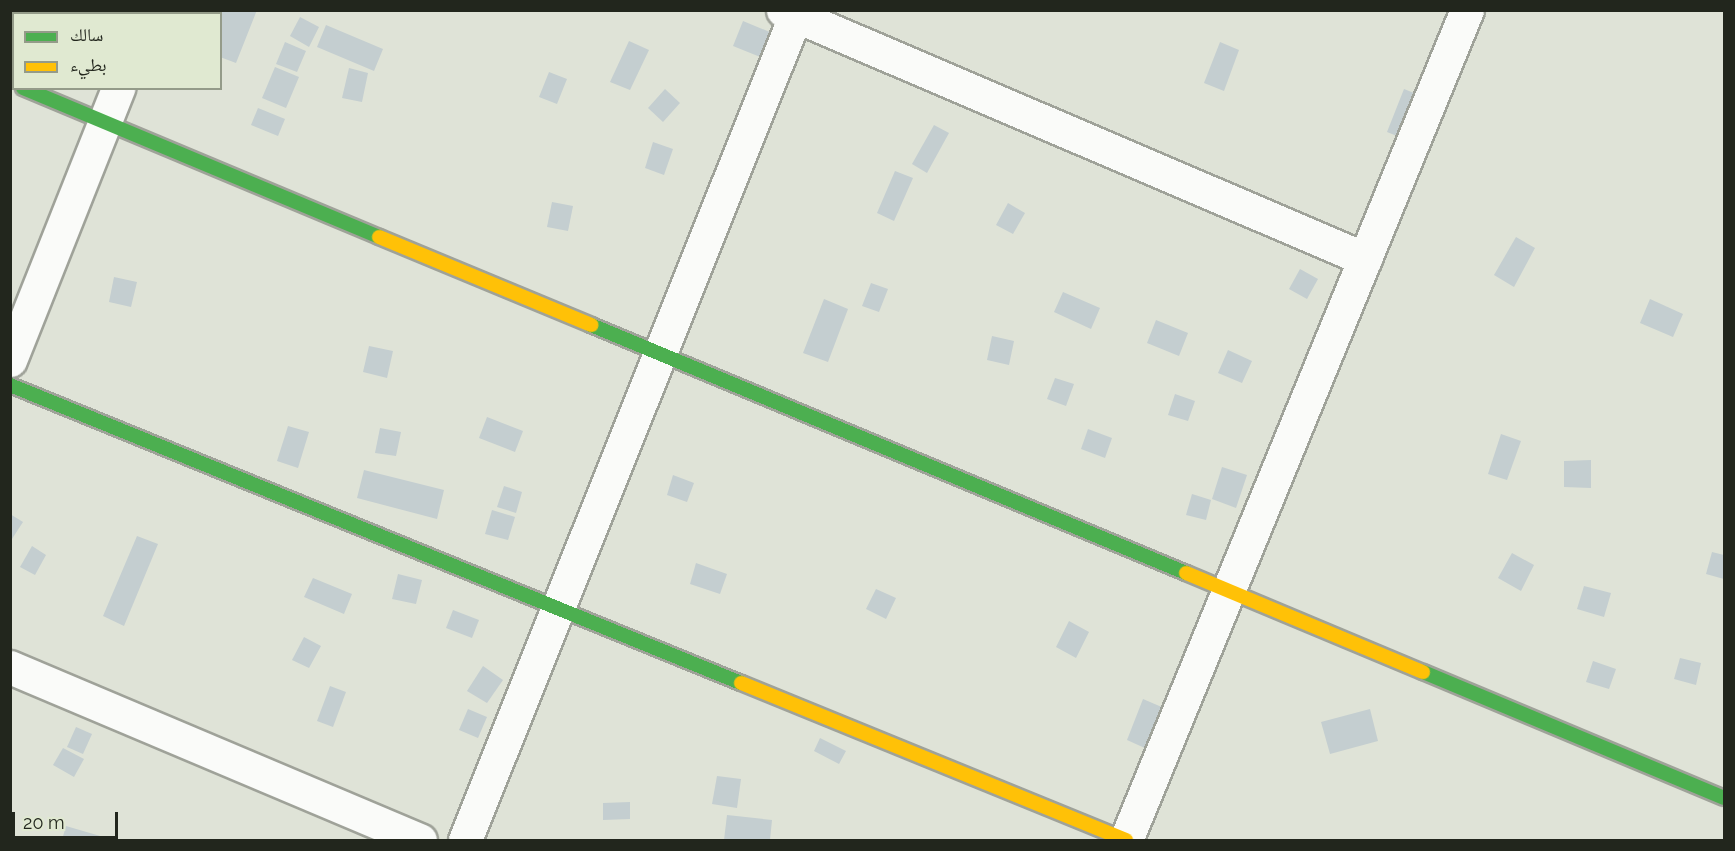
<!DOCTYPE html>
<meta charset="utf-8">
<style>
body{margin:0}
#map{position:relative;width:1735px;height:851px;overflow:hidden;background:#dfe3d7;font-family:Raleway,"Noto Naskh Arabic",sans-serif}
div>[style]{position:absolute}
.building>*{inset:0;background:#c4ced0}
.roads{filter:drop-shadow(2px 0 #9fa299) drop-shadow(-2px 0 #9fa299) drop-shadow(0 2px #9fa299) drop-shadow(0 -2px #9fa299)}
.street>*{height:33px;margin:-16.5px;padding:0 16.5px;transform-origin:16.5px;border-radius:16.5px;background:#fafbf9}
.fast>*{height:14px;margin:-7px;padding:0 7px;transform-origin:7px;border-radius:7px;background:#4caf50}
.slow>*{height:14px;margin:-7px;padding:0 7px;transform-origin:7px;border-radius:7px;background:#ffc107}
span{translate:-50% -50%;white-space:nowrap;text-align:center;line-height:1.15;-webkit-text-stroke:4.5px #e0e9d1;paint-order:stroke}
.frame{position:absolute;inset:0;border:12px solid #22261d;pointer-events:none}
.legend{position:absolute;left:12px;top:12px;width:210px;height:78px;box-sizing:border-box;background:#e0e9d1;border:2px solid #949b89;margin:0;padding:8px 10px;list-style:none;font-size:18px;color:#22261d}
.legend li{display:flex;align-items:center;gap:12px;height:30px}
.legend b{width:30px;border:2px solid #949b89}
.scale{position:absolute;left:12px;top:812px;width:106px;height:27px;box-sizing:border-box;border:3px solid #22261d;border-top:0;padding-left:8px;font-size:18px;line-height:21px;white-space:nowrap;color:#22261d;-webkit-text-stroke:4px #e0e9d1;paint-order:stroke}
</style>
<div id="map">
<div class="building">
<i style="clip-path:polygon(210px 10px,257px 10px,236px 63px,220px 57px,220px 14px,209px 14px)"></i>
<i style="clip-path:polygon(300px 17px,319px 27px,309px 47px,290px 36px)"></i>
<i style="clip-path:polygon(743px 21px,777px 35px,768px 60px,733px 46px)"></i>
<i style="clip-path:polygon(326px 25px,383px 49px,374px 71px,317px 47px)"></i>
<i style="clip-path:polygon(629px 41px,649px 50px,630px 90px,610px 82px)"></i>
<i style="clip-path:polygon(285px 42px,306px 51px,297px 72px,276px 64px)"></i>
<i style="clip-path:polygon(1220px 42px,1239px 50px,1224px 91px,1204px 83px)"></i>
<i style="clip-path:polygon(275px 67px,299px 77px,286px 108px,262px 98px)"></i>
<i style="clip-path:polygon(349px 68px,368px 73px,362px 102px,342px 98px)"></i>
<i style="clip-path:polygon(549px 72px,567px 79px,557px 104px,539px 97px)"></i>
<i style="clip-path:polygon(665px 89px,680px 103px,663px 122px,648px 108px)"></i>
<i style="clip-path:polygon(1404px 89px,1424px 97px,1407px 140px,1387px 132px)"></i>
<i style="clip-path:polygon(258px 108px,285px 119px,278px 136px,251px 125px)"></i>
<i style="clip-path:polygon(934px 125px,949px 133px,927px 173px,912px 164px)"></i>
<i style="clip-path:polygon(653px 142px,673px 149px,664px 175px,645px 168px)"></i>
<i style="clip-path:polygon(895px 171px,913px 178px,894px 221px,877px 213px)"></i>
<i style="clip-path:polygon(552px 202px,573px 206px,568px 231px,547px 227px)"></i>
<i style="clip-path:polygon(1008px 203px,1025px 213px,1013px 234px,996px 225px)"></i>
<i style="clip-path:polygon(1516px 237px,1535px 248px,1514px 287px,1494px 275px)"></i>
<i style="clip-path:polygon(1300px 269px,1318px 279px,1307px 299px,1289px 289px)"></i>
<i style="clip-path:polygon(114px 277px,137px 282px,131px 307px,109px 302px)"></i>
<i style="clip-path:polygon(871px 283px,888px 289px,879px 312px,862px 306px)"></i>
<i style="clip-path:polygon(1063px 292px,1100px 308px,1091px 329px,1054px 312px)"></i>
<i style="clip-path:polygon(824px 299px,848px 309px,828px 362px,803px 353px)"></i>
<i style="clip-path:polygon(1650px 299px,1683px 314px,1673px 337px,1640px 323px)"></i>
<i style="clip-path:polygon(1156px 320px,1188px 333px,1179px 356px,1147px 343px)"></i>
<i style="clip-path:polygon(992px 336px,1014px 341px,1009px 365px,987px 360px)"></i>
<i style="clip-path:polygon(369px 346px,393px 351px,387px 378px,363px 372px)"></i>
<i style="clip-path:polygon(1228px 350px,1252px 361px,1242px 383px,1218px 373px)"></i>
<i style="clip-path:polygon(1055px 378px,1074px 384px,1066px 406px,1047px 399px)"></i>
<i style="clip-path:polygon(1175px 394px,1195px 401px,1188px 421px,1168px 415px)"></i>
<i style="clip-path:polygon(487px 417px,523px 431px,515px 452px,479px 438px)"></i>
<i style="clip-path:polygon(288px 426px,309px 432px,298px 468px,277px 461px)"></i>
<i style="clip-path:polygon(380px 428px,401px 432px,396px 456px,375px 453px)"></i>
<i style="clip-path:polygon(1088px 429px,1112px 438px,1105px 458px,1081px 449px)"></i>
<i style="clip-path:polygon(1501px 434px,1521px 441px,1507px 480px,1488px 474px)"></i>
<i style="clip-path:polygon(1591px 460px,1591px 488px,1564px 487px,1564px 461px)"></i>
<i style="clip-path:polygon(1222px 467px,1247px 475px,1236px 508px,1212px 499px)"></i>
<i style="clip-path:polygon(364px 470px,444px 490px,437px 519px,357px 498px)"></i>
<i style="clip-path:polygon(673px 475px,694px 483px,687px 502px,667px 495px)"></i>
<i style="clip-path:polygon(504px 486px,522px 492px,516px 513px,497px 507px)"></i>
<i style="clip-path:polygon(1192px 494px,1211px 500px,1206px 520px,1186px 515px)"></i>
<i style="clip-path:polygon(492px 510px,515px 517px,508px 540px,485px 534px)"></i>
<i style="clip-path:polygon(10px 514px,23px 522px,10px 542px)"></i>
<i style="clip-path:polygon(137px 536px,158px 544px,124px 626px,103px 616px)"></i>
<i style="clip-path:polygon(32px 546px,46px 555px,35px 575px,20px 567px)"></i>
<i style="clip-path:polygon(1712px 552px,1724px 555px,1724px 579px,1706px 574px)"></i>
<i style="clip-path:polygon(1512px 553px,1534px 565px,1521px 591px,1498px 578px)"></i>
<i style="clip-path:polygon(696px 563px,727px 574px,720px 594px,690px 584px)"></i>
<i style="clip-path:polygon(398px 574px,422px 580px,416px 604px,392px 599px)"></i>
<i style="clip-path:polygon(313px 578px,352px 594px,344px 614px,304px 597px)"></i>
<i style="clip-path:polygon(1584px 586px,1611px 593px,1604px 617px,1577px 609px)"></i>
<i style="clip-path:polygon(876px 589px,896px 598px,886px 619px,866px 609px)"></i>
<i style="clip-path:polygon(453px 610px,479px 620px,472px 638px,446px 628px)"></i>
<i style="clip-path:polygon(1069px 621px,1089px 632px,1076px 658px,1056px 647px)"></i>
<i style="clip-path:polygon(304px 637px,321px 646px,309px 668px,292px 660px)"></i>
<i style="clip-path:polygon(1680px 658px,1701px 663px,1696px 685px,1674px 679px)"></i>
<i style="clip-path:polygon(1593px 661px,1616px 669px,1609px 689px,1586px 682px)"></i>
<i style="clip-path:polygon(483px 666px,503px 680px,487px 703px,467px 691px)"></i>
<i style="clip-path:polygon(330px 686px,346px 692px,333px 727px,317px 721px)"></i>
<i style="clip-path:polygon(1143px 699px,1164px 708px,1147px 749px,1127px 740px)"></i>
<i style="clip-path:polygon(468px 709px,487px 717px,478px 738px,459px 730px)"></i>
<i style="clip-path:polygon(1370px 709px,1378px 741px,1330px 754px,1321px 722px)"></i>
<i style="clip-path:polygon(76px 727px,92px 734px,83px 754px,67px 747px)"></i>
<i style="clip-path:polygon(820px 738px,846px 751px,839px 764px,814px 751px)"></i>
<i style="clip-path:polygon(63px 748px,84px 759px,74px 777px,53px 765px)"></i>
<i style="clip-path:polygon(717px 776px,741px 779px,737px 808px,712px 804px)"></i>
<i style="clip-path:polygon(630px 802px,630px 819px,603px 820px,603px 803px)"></i>
<i style="clip-path:polygon(727px 815px,772px 820px,770px 840px,724px 840px)"></i>
<i style="clip-path:polygon(66px 826px,107px 838px,107px 840px,62px 840px)"></i>
</div>
<div class="roads">
<div class="street">
<i style="left:783px;top:10px;width:633px;rotate:23.16deg"></i>
<i style="left:141px;top:14px;width:4px;rotate:-76deg"></i>
<i style="left:10px;top:360px;width:293px;rotate:-68.3deg"></i>
<i style="left:10px;top:667px;width:445px;rotate:22.9deg"></i>
<i style="left:465px;top:840px;width:888px;rotate:-68.17deg"></i>
<i style="left:1126px;top:840px;width:897px;rotate:-67.67deg"></i>
</div>
<div class="fast">
<i style="left:23px;top:88px;width:386px;rotate:22.7deg"></i>
<i style="left:591px;top:325px;width:645px;rotate:22.63deg"></i>
<i style="left:10px;top:385px;width:789px;rotate:22.18deg"></i>
<i style="left:1423px;top:672px;width:326px;rotate:22.7deg"></i>
</div>
<div class="slow">
<i style="left:379px;top:237px;width:230px;rotate:22.5deg"></i>
<i style="left:1186px;top:573px;width:257px;rotate:22.7deg"></i>
<i style="left:741px;top:683px;width:416px;rotate:22.2deg"></i>
</div>
</div>
<div class="frame"></div>
<ul class="legend">
<li><b style="height:8px;background:#4caf50"></b>سالك</li>
<li><b style="height:8px;background:#ffc107"></b>بطيء</li>
</ul>
<div class="scale">20 m</div>
</div>
